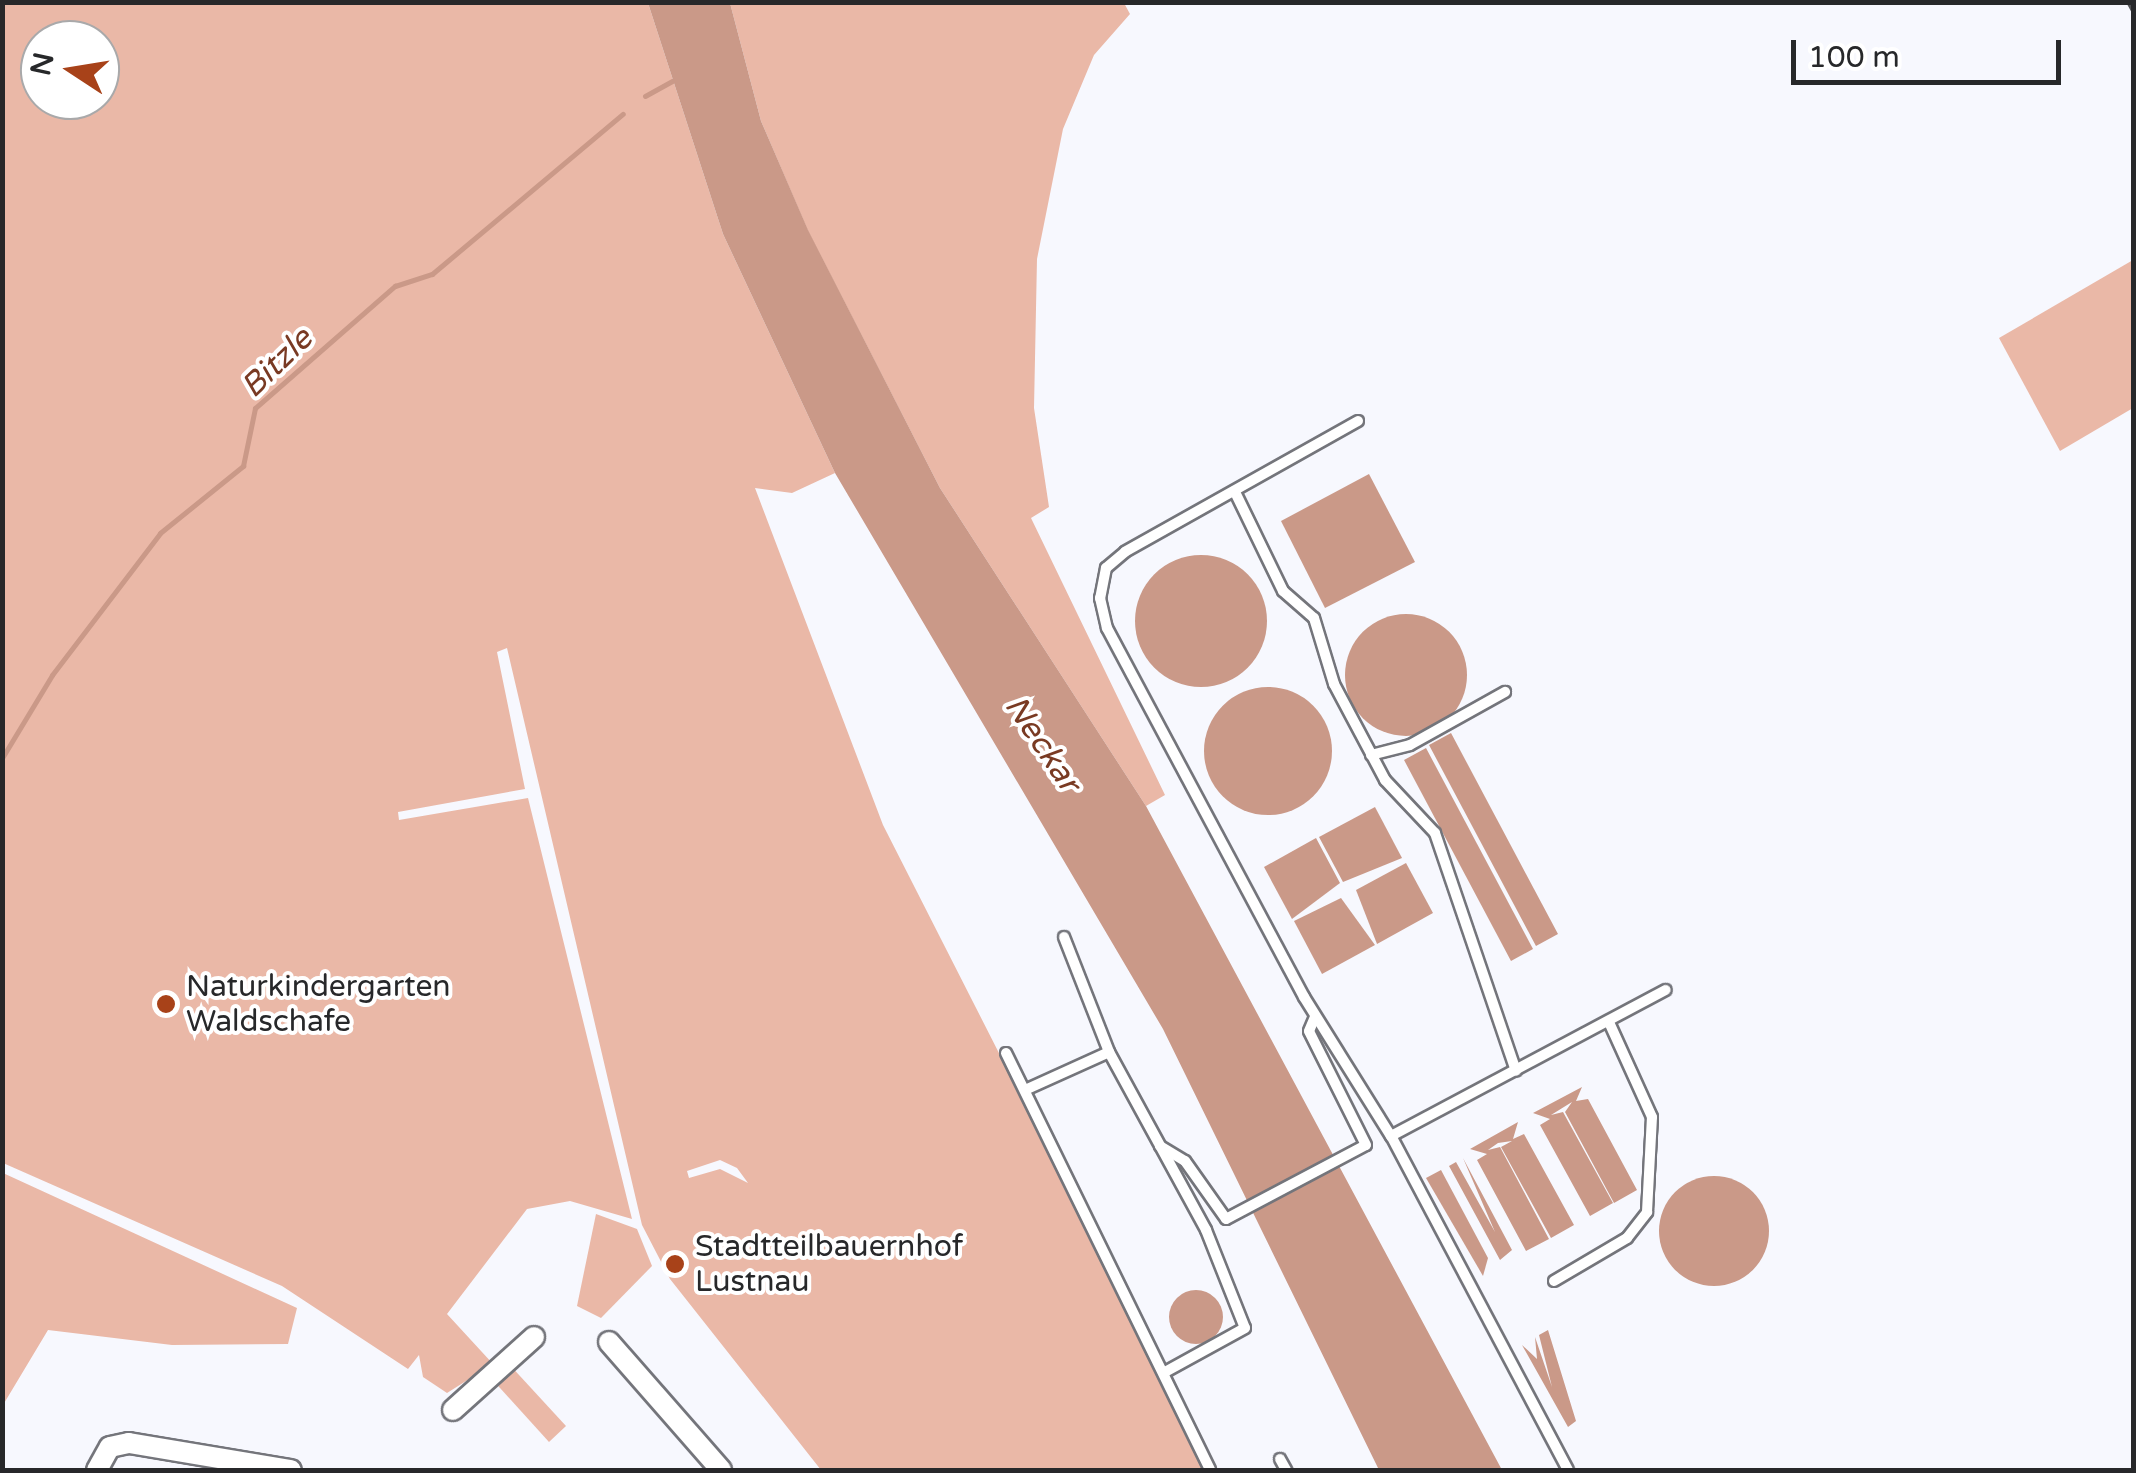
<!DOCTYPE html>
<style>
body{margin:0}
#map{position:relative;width:2136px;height:1473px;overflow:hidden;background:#f7f8fe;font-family:"Varela Round",sans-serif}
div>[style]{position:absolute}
.green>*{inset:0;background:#eab8a7}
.water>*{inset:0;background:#ca9988}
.round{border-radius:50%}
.stream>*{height:5px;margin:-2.5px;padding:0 2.5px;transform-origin:2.5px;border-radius:2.5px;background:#ca9988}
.roads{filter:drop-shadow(2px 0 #74757b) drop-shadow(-2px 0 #74757b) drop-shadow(0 2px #74757b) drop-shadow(0 -2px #74757b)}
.lane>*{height:10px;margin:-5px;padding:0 5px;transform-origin:5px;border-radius:5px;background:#fff}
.street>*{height:20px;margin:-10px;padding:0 10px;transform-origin:10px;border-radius:10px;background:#fff}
.rail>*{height:5px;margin-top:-2.5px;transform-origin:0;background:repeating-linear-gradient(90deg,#535457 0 15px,transparent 0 23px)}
.dots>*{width:28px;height:28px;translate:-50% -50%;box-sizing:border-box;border:5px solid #fff;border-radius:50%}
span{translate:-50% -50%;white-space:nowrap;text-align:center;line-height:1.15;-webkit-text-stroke:8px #fff;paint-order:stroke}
.poi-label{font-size:30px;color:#27282a}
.left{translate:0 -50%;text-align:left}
.water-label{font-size:32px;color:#793a23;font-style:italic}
.frame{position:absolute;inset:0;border:5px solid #27282a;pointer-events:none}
.north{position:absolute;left:20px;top:20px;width:100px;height:100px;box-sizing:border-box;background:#fff;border:2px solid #a9a9aa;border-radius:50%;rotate:282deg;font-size:28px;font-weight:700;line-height:40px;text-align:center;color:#27282a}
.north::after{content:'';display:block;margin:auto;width:35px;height:45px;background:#a84219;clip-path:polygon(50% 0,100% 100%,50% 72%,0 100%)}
.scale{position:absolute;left:1791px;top:40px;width:270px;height:45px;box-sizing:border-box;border:5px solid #27282a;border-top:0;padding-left:12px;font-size:30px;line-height:35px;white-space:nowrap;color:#27282a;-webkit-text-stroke:8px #fff;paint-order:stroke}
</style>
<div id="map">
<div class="green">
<i style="clip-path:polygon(evenodd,3px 3px,648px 3px,723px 234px,835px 473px,792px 493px,755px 488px,883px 825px,1211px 1470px,821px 1470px,670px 1279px,642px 1225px,507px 648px,497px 652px,525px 789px,398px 812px,399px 820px,528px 798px,632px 1219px,570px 1201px,527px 1209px,447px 1314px,493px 1364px,447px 1393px,423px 1377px,419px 1355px,408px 1369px,282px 1286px,3px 1163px,3px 3px,40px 40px,100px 40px,100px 100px,40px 100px,40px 40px,3px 3px,720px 1160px,737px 1168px,748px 1183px,720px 1169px,689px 1178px,687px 1171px,720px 1160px)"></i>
<i style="clip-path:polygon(730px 3px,1124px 3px,1130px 14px,1094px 55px,1063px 129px,1037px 259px,1034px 408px,1049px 507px,1031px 518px,1165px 795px,1146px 806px,940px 488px,808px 231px,761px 121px)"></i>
<i style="clip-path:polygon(2133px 260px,2133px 408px,2060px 451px,1999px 338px)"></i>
<i style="clip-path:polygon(3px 1173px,297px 1308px,288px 1344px,172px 1345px,48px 1330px,3px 1405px)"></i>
<i style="clip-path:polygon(596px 1214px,637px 1229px,652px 1266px,601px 1318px,577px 1306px)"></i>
<i style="clip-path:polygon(507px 1362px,566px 1426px,549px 1442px,490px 1377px)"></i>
</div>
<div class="water">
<i style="clip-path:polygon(648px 3px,730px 3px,761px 121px,808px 230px,940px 488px,1146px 806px,1502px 1470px,1379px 1470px,1163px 1029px,835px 473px,723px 234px)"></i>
<i style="clip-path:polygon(1369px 474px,1415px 562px,1325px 608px,1281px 521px)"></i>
<i class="round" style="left:1135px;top:555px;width:132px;height:132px"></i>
<i class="round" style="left:1345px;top:614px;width:122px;height:122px"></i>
<i class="round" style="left:1204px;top:687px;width:128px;height:128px"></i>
<i style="clip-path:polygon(1451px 733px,1558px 934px,1536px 946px,1429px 745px)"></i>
<i style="clip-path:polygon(1426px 748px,1533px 949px,1511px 961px,1404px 760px)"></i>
<i style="clip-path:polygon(1375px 807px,1402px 858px,1343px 882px,1319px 837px)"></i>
<i style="clip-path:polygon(1316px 838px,1340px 883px,1292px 919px,1264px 867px)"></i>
<i style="clip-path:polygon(1406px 863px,1433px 913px,1377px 944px,1356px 890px)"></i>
<i style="clip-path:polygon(1341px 898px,1375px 945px,1322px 974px,1294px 921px)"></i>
<i style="clip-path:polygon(1582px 1087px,1576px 1101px,1588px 1099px,1637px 1190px,1614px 1203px,1565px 1112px,1572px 1102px,1551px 1115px,1563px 1112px,1613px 1203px,1590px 1216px,1540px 1125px,1550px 1119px,1533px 1113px)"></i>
<i style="clip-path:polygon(1518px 1122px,1513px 1139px,1524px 1134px,1574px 1225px,1551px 1238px,1501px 1147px,1512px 1141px,1498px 1143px,1488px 1150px,1500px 1147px,1549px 1239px,1526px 1251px,1477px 1160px,1487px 1154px,1470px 1149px)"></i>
<i style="clip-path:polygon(1463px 1158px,1512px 1250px,1500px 1260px,1449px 1166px,1456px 1162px,1495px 1232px)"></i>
<i style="clip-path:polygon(1441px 1170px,1488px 1258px,1483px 1276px,1426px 1178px)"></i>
<i class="round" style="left:1659px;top:1176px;width:110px;height:110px"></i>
<i class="round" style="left:1169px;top:1290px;width:54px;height:54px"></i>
<i style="clip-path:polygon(1548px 1330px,1576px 1421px,1568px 1427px,1522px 1345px,1537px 1359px,1535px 1337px,1552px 1387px,1539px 1335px)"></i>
</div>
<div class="stream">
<i style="left:645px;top:96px;width:31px;rotate:-29deg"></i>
<i style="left:2px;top:758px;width:97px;rotate:-58.9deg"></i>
<i style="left:52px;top:675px;width:178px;rotate:-52.7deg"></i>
<i style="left:160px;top:533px;width:107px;rotate:-38.9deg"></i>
<i style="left:243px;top:466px;width:59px;rotate:-78.3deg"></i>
<i style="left:255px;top:408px;width:186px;rotate:-41.1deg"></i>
<i style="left:395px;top:286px;width:39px;rotate:-18deg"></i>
<i style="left:432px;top:274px;width:249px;rotate:-40deg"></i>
</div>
<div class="roads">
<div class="lane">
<i style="left:1358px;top:421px;width:267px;rotate:150.7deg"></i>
<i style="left:1125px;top:552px;width:25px;rotate:140deg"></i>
<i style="left:1106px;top:568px;width:31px;rotate:101deg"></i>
<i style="left:1100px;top:598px;width:31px;rotate:77deg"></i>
<i style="left:1107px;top:628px;width:418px;rotate:61.9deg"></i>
<i style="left:1304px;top:997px;width:164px;rotate:58deg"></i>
<i style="left:1235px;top:492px;width:110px;rotate:64.1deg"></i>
<i style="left:1283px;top:591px;width:41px;rotate:41.1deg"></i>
<i style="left:1314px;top:618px;width:69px;rotate:73.1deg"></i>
<i style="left:1334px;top:684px;width:109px;rotate:62deg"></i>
<i style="left:1385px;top:780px;width:73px;rotate:46.7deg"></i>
<i style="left:1435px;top:833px;width:251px;rotate:71.2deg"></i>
<i style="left:1371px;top:755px;width:40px;rotate:-14.4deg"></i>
<i style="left:1410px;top:745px;width:109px;rotate:-29.2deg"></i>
<i style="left:1064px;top:937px;width:123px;rotate:68.6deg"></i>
<i style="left:1006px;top:1053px;width:464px;rotate:63.9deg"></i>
<i style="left:1025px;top:1090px;width:92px;rotate:-24.3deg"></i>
<i style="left:1109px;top:1052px;width:203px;rotate:61.4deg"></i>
<i style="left:1206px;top:1230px;width:105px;rotate:68.3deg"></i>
<i style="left:1245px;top:1328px;width:91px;rotate:151.2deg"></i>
<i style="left:1160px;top:1146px;width:29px;rotate:31deg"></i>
<i style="left:1185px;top:1161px;width:71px;rotate:54.7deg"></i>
<i style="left:1226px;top:1219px;width:158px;rotate:-27.9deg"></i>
<i style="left:1366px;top:1145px;width:127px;rotate:-116.6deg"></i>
<i style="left:1309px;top:1031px;width:15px;rotate:-67deg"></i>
<i style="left:1554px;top:1281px;width:85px;rotate:-30.5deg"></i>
<i style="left:1627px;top:1238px;width:33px;rotate:-52deg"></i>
<i style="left:1647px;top:1212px;width:95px;rotate:-87deg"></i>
<i style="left:1652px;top:1117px;width:104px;rotate:-114.4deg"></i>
<i style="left:1280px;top:1459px;width:13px;rotate:61deg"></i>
<i style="left:1568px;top:1470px;width:378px;rotate:-117.9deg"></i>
<i style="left:1391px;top:1136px;width:311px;rotate:-28deg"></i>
</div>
<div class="street">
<i style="left:609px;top:1342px;width:170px;rotate:48.8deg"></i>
<i style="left:453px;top:1410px;width:109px;rotate:-42deg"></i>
<i style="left:97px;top:1470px;width:26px;rotate:-61deg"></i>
<i style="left:110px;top:1447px;width:19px;rotate:-12deg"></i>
<i style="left:129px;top:1443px;width:164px;rotate:9.5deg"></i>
</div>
</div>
<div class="rail">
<i style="left:2129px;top:2px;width:10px;rotate:61deg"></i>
</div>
<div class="dots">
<i style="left:166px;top:1004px;background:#a84219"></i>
<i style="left:675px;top:1264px;background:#a84219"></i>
</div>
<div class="poi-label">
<span class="left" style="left:186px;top:1004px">Naturkindergarten<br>Waldschafe</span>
<span class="left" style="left:695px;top:1264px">Stadtteilbauernhof<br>Lustnau</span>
</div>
<div class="water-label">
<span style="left:277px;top:363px;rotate:-44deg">Bitzle</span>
<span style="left:1042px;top:744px;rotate:56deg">Neckar</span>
</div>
<div class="frame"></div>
<div class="north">N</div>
<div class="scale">100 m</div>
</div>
